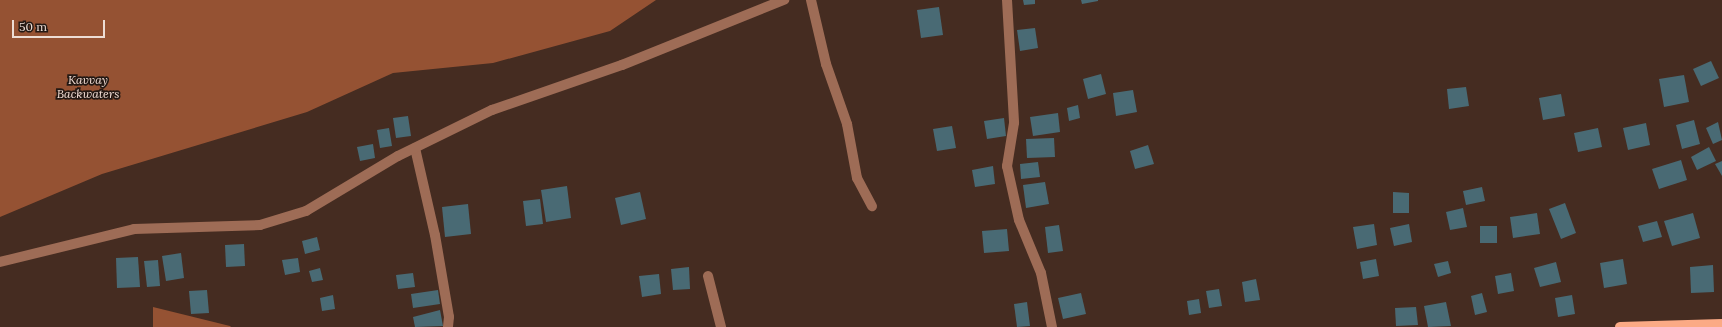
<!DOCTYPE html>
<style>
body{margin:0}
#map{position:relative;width:1722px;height:327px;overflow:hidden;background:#452c21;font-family:Lora,serif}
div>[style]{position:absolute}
.water>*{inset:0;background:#955233}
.building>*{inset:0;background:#496a74}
.minor>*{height:10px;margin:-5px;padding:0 5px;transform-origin:5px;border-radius:5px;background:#9e6c56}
.major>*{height:10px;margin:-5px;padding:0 5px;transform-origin:5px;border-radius:5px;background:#fbaa85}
span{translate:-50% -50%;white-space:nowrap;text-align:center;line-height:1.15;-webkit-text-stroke:3.5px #231813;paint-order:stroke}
.water-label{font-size:12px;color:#f2ddd4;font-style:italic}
.scale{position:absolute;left:12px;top:20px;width:93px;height:18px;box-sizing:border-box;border:2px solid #edddd5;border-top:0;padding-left:5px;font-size:12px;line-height:14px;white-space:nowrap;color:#edddd5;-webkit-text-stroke:3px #231813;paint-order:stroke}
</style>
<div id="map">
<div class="water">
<i style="clip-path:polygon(0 0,656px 0,610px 31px,493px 63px,393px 73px,307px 112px,102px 174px,0 217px)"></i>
<i style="clip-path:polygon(153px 307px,230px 326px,231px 327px,153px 327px)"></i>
</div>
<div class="building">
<i style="clip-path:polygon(1023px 0,1035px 0,1035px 4px,1024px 5px)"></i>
<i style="clip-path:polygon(1081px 0,1098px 0,1098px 1px,1082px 4px)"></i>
<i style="clip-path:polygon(939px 7px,943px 35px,921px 38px,917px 10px)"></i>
<i style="clip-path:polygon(1035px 28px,1038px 48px,1020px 51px,1017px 30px)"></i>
<i style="clip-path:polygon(1711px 61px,1719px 78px,1701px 86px,1693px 69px)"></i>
<i style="clip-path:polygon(1101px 74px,1106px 94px,1088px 99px,1083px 79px)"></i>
<i style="clip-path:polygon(1684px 75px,1689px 102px,1664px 107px,1659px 79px)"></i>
<i style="clip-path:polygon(1466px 87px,1469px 106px,1449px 109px,1447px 89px)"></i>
<i style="clip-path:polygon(1133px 90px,1137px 112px,1116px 116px,1113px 93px)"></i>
<i style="clip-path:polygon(1561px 94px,1565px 116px,1543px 120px,1539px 98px)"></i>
<i style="clip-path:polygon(1078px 105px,1080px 118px,1069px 121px,1067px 108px)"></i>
<i style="clip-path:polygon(1058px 113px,1060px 132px,1033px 136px,1030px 117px)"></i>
<i style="clip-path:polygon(408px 116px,411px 136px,396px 138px,393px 118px)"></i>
<i style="clip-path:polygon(1004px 118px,1006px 136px,987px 139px,984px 121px)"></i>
<i style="clip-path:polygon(1694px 120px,1700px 144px,1682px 149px,1676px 125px)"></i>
<i style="clip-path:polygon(1718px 122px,1722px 140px,1713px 144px,1706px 128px)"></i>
<i style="clip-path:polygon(1646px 123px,1650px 145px,1628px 150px,1623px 128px)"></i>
<i style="clip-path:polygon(952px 126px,956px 148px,937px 151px,933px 129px)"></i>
<i style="clip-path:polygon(389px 128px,392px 146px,380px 148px,377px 130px)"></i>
<i style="clip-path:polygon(1598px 128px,1602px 147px,1578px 152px,1574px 133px)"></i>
<i style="clip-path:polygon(1054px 138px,1055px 157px,1027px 158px,1026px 139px)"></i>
<i style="clip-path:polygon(373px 144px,375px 158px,360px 161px,357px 147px)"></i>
<i style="clip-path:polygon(1148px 145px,1154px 164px,1135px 169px,1130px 151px)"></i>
<i style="clip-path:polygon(1709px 147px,1716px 161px,1697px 170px,1691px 157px)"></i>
<i style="clip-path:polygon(1681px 160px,1687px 180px,1659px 189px,1652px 169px)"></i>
<i style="clip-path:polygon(1722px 161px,1722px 176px,1715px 164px)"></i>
<i style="clip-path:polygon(1038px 162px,1040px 177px,1021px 179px,1020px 164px)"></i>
<i style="clip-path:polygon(993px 166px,995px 184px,975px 187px,972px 170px)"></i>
<i style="clip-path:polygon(1045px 182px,1049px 204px,1026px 208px,1023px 185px)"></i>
<i style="clip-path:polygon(567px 186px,571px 218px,546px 222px,541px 190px)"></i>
<i style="clip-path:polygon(1482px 187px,1485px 201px,1466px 205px,1463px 191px)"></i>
<i style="clip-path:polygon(640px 192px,646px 219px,621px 225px,615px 198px)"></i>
<i style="clip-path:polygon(1393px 192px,1409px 193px,1409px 213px,1393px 213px)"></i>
<i style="clip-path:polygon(540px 199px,543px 224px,526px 226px,523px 201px)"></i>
<i style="clip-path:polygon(1565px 203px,1576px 233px,1561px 239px,1549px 209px)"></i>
<i style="clip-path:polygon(468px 204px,471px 234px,445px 237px,442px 207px)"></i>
<i style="clip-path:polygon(1463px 208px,1467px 227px,1450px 230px,1446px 212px)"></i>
<i style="clip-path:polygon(1537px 213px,1540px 234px,1513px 238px,1510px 217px)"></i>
<i style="clip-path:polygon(1693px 213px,1700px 238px,1672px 246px,1664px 221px)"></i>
<i style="clip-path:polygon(1657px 221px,1662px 237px,1643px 242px,1638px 226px)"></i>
<i style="clip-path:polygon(1374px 224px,1377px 245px,1357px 249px,1353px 227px)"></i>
<i style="clip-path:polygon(1409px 224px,1412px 242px,1394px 246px,1390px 228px)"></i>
<i style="clip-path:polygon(1059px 225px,1063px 251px,1048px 253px,1045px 227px)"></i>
<i style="clip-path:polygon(1480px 226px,1497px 226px,1497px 243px,1480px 243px)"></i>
<i style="clip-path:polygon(1007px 229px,1009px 251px,984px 253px,982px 231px)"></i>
<i style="clip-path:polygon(317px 237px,320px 250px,305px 254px,302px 241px)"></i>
<i style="clip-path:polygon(244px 244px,245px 266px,226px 267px,225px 245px)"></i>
<i style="clip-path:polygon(181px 253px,184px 278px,166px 281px,162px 256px)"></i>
<i style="clip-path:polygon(138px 257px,140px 287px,117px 288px,116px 258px)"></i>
<i style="clip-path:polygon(298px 258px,300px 272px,285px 275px,282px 260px)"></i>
<i style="clip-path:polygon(1376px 259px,1379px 276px,1363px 279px,1360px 262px)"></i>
<i style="clip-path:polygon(1623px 259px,1627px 284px,1604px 288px,1600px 263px)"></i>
<i style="clip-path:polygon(158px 260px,160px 286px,147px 287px,144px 261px)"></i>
<i style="clip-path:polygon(1448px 261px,1451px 273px,1438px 277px,1434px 264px)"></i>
<i style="clip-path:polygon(1556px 262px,1561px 282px,1540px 287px,1534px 268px)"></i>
<i style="clip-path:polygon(1713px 265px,1714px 292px,1691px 293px,1690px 267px)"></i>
<i style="clip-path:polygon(689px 267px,690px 289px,673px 290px,671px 269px)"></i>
<i style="clip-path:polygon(320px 268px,323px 280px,312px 282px,309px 271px)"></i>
<i style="clip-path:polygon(413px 273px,415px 287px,398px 289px,396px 275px)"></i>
<i style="clip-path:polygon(1511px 273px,1514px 291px,1498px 294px,1495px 276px)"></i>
<i style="clip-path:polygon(659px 274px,661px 294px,642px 297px,639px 276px)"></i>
<i style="clip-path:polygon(1256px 279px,1260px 300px,1245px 302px,1242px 282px)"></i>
<i style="clip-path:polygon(1219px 289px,1222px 306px,1209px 308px,1206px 291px)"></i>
<i style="clip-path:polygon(207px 290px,209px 313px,191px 314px,189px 291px)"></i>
<i style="clip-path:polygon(438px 290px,440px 304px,413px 308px,411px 294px)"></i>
<i style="clip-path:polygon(1081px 293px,1086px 314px,1063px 319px,1058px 298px)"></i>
<i style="clip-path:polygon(1482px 293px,1487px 312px,1475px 315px,1471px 296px)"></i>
<i style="clip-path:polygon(333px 295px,335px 309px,322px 311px,320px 298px)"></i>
<i style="clip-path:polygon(1572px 295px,1575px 314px,1558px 317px,1555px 298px)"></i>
<i style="clip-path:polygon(1199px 299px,1201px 313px,1189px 315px,1187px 301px)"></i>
<i style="clip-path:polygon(1027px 302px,1030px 326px,1017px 327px,1014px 304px)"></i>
<i style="clip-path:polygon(1446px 302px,1451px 326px,1428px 327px,1424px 306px)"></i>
<i style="clip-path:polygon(1416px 307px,1418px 325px,1396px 326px,1395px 308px)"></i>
<i style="clip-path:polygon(440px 310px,443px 326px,415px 327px,413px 317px)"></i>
</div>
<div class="minor">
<i style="left:811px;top:0;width:66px;rotate:76.8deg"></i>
<i style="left:826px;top:64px;width:64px;rotate:70.7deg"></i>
<i style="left:847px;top:124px;width:55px;rotate:79.5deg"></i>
<i style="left:857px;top:178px;width:32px;rotate:62deg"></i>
<i style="left:1007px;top:0;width:123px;rotate:86.7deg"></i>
<i style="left:1014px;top:123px;width:44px;rotate:99.2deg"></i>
<i style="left:1007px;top:166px;width:55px;rotate:77.5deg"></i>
<i style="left:1019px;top:220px;width:57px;rotate:67.5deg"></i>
<i style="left:1041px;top:273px;width:55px;rotate:78.5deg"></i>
<i style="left:415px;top:148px;width:89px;rotate:77.1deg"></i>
<i style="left:435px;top:235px;width:83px;rotate:80.3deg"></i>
<i style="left:449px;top:317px;width:10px;rotate:96deg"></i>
<i style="left:0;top:262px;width:138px;rotate:-13.8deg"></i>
<i style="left:134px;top:229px;width:126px;rotate:-1.8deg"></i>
<i style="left:260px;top:225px;width:48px;rotate:-16.9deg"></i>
<i style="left:306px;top:211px;width:107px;rotate:-30.9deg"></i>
<i style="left:398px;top:156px;width:105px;rotate:-26.1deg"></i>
<i style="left:492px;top:110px;width:138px;rotate:-19.1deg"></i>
<i style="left:622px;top:65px;width:175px;rotate:-21.9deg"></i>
<i style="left:708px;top:276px;width:53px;rotate:75.7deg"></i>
</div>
<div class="major">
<i style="left:1620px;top:327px;width:102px;rotate:-1.7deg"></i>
</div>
<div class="water-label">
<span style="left:88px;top:87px">Kavvay<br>Backwaters</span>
</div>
<div class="scale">50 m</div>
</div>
